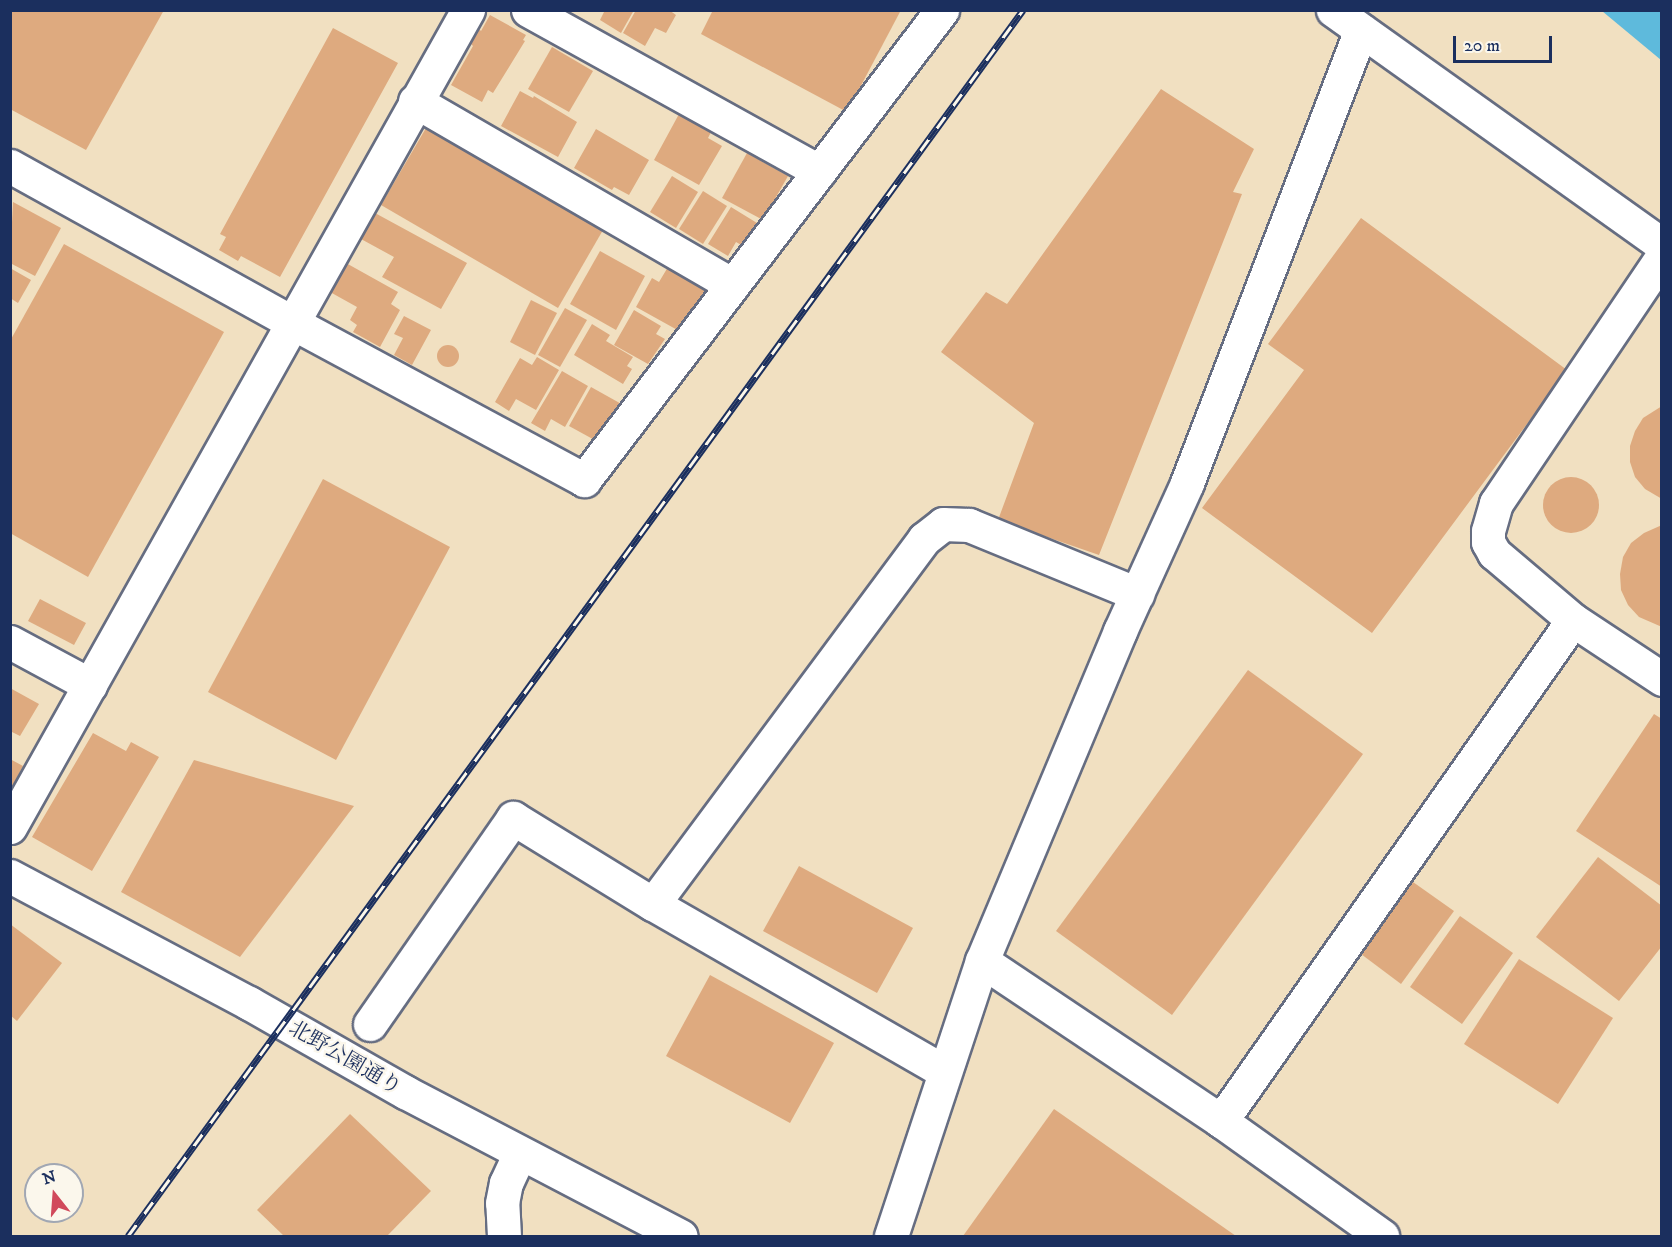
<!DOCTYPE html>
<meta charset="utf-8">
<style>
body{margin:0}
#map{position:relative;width:1672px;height:1247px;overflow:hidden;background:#f1e0c1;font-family:"IM FELL DW Pica","Noto Serif JP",serif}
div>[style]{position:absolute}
.water>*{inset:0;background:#5ebadc}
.building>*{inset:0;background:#deaa7f}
.round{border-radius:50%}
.roads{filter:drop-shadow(2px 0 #666d81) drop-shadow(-2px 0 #666d81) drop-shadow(0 2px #666d81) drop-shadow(0 -2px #666d81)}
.minor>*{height:33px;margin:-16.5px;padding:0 16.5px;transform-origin:16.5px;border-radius:16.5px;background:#fff}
.rail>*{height:7px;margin-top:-3.5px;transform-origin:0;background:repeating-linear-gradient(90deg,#fbf7ec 0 14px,#1b2f5e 0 28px);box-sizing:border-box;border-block:2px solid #1b2f5e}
span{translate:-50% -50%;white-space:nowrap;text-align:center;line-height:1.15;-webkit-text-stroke:4.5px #fbf7ec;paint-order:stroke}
.street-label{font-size:21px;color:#1b2f5e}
.frame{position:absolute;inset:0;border:12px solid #1b2f5e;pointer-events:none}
.north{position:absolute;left:24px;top:1163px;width:60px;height:60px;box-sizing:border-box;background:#fbf7ec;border:2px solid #a1a7b3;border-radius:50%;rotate:343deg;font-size:16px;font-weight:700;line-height:24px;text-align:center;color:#1b2f5e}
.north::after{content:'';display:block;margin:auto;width:21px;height:27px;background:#d1495b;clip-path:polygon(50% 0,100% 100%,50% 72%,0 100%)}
.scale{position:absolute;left:1453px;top:36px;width:99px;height:27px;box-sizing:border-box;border:3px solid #1b2f5e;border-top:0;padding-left:8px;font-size:18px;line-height:21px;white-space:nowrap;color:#1b2f5e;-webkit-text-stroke:4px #fbf7ec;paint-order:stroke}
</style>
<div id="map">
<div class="water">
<i style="clip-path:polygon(1602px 11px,1661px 11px,1661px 60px)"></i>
</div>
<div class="building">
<i style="clip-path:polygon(10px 10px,164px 10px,86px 150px,10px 109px)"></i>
<i style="clip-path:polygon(605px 10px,634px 10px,621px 33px,600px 20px)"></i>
<i style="clip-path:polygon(636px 10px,669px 10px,676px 15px,666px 33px,655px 28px,645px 46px,623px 33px)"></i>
<i style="clip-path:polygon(713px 10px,901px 10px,847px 112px,701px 34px)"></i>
<i style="clip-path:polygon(490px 15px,526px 35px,523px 40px,525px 41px,493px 93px,488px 90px,482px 102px,451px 85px,473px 46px,471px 44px,479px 29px,481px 31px)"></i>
<i style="clip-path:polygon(333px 28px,398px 63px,280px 277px,241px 256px,238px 261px,219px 250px,226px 237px,220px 234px)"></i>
<i style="clip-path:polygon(552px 47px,593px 71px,569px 112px,528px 89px)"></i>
<i style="clip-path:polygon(1161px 89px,1254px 149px,1233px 192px,1242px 194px,1099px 555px,998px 520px,1034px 423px,941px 352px,986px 292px,1007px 304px)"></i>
<i style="clip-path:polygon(520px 91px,533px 98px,534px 96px,577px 122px,558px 157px,501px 126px)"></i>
<i style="clip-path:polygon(679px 114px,711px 132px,708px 138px,722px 146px,699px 185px,654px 160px)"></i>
<i style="clip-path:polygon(426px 128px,603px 230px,558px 308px,381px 205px)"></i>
<i style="clip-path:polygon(596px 129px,649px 160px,629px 195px,614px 187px,612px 190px,574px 168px)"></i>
<i style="clip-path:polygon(747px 153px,788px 176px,763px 220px,722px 198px)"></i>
<i style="clip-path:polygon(672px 176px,698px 192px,676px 228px,650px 212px)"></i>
<i style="clip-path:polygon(703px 191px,727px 206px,703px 244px,679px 229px)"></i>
<i style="clip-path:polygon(13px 202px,61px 228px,35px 276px,10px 263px)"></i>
<i style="clip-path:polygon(731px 207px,757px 223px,743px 246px,736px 242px,728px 256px,708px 244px)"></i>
<i style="clip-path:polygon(375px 213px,467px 263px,441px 309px,382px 277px,394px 257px,361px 239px)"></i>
<i style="clip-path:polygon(1361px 218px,1567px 370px,1372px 633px,1202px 508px,1304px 370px,1268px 344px)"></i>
<i style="clip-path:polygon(64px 244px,224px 332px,88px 577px,10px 533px,10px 341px)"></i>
<i style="clip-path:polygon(600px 251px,645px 276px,616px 330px,570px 304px)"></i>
<i style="clip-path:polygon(346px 263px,398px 292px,391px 304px,400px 310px,380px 347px,353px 332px,357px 325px,350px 320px,357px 307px,330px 292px)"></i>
<i style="clip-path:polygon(668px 267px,706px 288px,681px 332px,636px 307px,652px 278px,659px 282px)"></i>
<i style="clip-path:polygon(10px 268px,31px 280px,18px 303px,10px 298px)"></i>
<i style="clip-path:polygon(531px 300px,557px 313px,535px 355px,510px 342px)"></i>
<i style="clip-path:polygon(565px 308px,587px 320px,560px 367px,538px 355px)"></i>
<i style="clip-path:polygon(634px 310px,661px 326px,656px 334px,665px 339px,648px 364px,614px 345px)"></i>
<i style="clip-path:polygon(404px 316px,431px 330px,412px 365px,394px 355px,403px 338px,394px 334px)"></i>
<i style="clip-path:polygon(592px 324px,610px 335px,606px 341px,633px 357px,627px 366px,632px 369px,623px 384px,574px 355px)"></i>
<i class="round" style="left:437px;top:345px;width:22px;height:22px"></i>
<i style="clip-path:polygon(537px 357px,559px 370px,536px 410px,516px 399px,509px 411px,495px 402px,520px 358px,532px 365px)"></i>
<i style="clip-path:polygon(562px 371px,588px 386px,565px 427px,551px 419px,545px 431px,531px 423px)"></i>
<i style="clip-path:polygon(591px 387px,625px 406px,600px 443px,569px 426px)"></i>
<i style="clip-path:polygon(1662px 406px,1662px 499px,1645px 489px,1635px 477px,1630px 462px,1630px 446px,1635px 431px,1643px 418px)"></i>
<i class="round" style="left:1543px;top:477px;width:56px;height:56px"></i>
<i style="clip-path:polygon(323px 479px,450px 547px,336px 760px,208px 692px)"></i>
<i style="clip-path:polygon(1662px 525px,1662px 627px,1639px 617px,1628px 605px,1621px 590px,1620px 574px,1623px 557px,1631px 543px,1644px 533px)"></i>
<i style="clip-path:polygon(40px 599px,86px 623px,74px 645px,28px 621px)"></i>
<i style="clip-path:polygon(1248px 670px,1363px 754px,1172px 1015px,1056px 931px)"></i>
<i style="clip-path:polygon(10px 688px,39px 704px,20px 736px,10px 731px)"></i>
<i style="clip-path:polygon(1654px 714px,1662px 719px,1662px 887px,1576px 831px)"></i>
<i style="clip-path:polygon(93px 733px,126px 751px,131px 742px,159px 757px,92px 871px,32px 837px)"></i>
<i style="clip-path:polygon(10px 759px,23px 766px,11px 789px,15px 792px,10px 799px)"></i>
<i style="clip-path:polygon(194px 760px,354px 806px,240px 957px,121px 892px)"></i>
<i style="clip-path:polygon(1598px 857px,1662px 906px,1662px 946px,1619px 1001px,1536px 937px)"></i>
<i style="clip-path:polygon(799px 866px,913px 928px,877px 993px,763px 931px)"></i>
<i style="clip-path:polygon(1413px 882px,1454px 911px,1401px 984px,1361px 954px)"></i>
<i style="clip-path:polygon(1460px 916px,1513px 953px,1462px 1024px,1410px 987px)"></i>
<i style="clip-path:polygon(10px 924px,62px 963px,17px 1021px,10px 1015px)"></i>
<i style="clip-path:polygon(1519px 959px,1613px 1018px,1558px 1104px,1464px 1044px)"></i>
<i style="clip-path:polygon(710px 975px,834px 1043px,790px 1123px,666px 1056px)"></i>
<i style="clip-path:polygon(1054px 1109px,1236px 1236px,963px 1236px)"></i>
<i style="clip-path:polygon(350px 1114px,431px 1191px,387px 1236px,284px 1236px,257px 1210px)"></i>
</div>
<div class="roads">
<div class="minor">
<i style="left:528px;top:10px;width:333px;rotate:29deg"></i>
<i style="left:1333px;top:10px;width:404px;rotate:35.5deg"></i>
<i style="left:415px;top:101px;width:367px;rotate:30.1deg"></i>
<i style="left:10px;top:166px;width:324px;rotate:29deg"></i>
<i style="left:293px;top:323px;width:331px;rotate:28.3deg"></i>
<i style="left:584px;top:480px;width:591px;rotate:-52.7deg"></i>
<i style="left:1662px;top:257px;width:297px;rotate:124deg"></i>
<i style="left:1496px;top:503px;width:29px;rotate:106deg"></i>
<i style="left:1488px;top:531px;width:11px;rotate:90deg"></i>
<i style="left:1488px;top:542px;width:13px;rotate:61deg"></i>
<i style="left:1494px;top:553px;width:104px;rotate:40.3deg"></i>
<i style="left:1573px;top:620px;width:107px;rotate:33.5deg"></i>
<i style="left:10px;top:642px;width:91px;rotate:28.3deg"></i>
<i style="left:10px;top:827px;width:937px;rotate:-60.73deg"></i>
<i style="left:10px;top:876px;width:271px;rotate:28deg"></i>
<i style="left:249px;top:1003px;width:180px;rotate:29.7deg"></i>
<i style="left:405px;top:1092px;width:311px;rotate:27.6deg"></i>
<i style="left:653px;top:904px;width:455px;rotate:-53.4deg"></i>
<i style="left:924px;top:539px;width:24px;rotate:-38deg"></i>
<i style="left:943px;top:524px;width:26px;rotate:2deg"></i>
<i style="left:969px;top:525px;width:182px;rotate:22.3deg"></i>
<i style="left:982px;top:961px;width:288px;rotate:33.8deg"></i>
<i style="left:1221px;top:1121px;width:198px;rotate:35.5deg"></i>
<i style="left:370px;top:1024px;width:251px;rotate:-55.2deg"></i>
<i style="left:513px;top:818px;width:164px;rotate:31.6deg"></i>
<i style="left:653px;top:904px;width:335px;rotate:29.9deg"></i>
<i style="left:1221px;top:1121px;width:612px;rotate:-54.91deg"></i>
<i style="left:504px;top:1236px;width:33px;rotate:-93deg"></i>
<i style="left:502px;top:1203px;width:20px;rotate:-79deg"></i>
<i style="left:506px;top:1183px;width:33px;rotate:-65deg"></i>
<i style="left:891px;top:1236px;width:290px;rotate:-71.7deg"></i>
<i style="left:982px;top:961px;width:358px;rotate:-67.3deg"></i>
<i style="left:1120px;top:631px;width:162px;rotate:-65.6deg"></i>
<i style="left:1187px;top:483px;width:485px;rotate:-69deg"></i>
</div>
</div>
<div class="rail">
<i style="left:128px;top:1236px;width:1518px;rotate:-53.87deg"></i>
</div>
<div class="street-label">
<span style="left:345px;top:1058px;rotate:30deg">北野公園通り</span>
</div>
<div class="frame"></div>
<div class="north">N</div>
<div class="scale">20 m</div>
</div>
